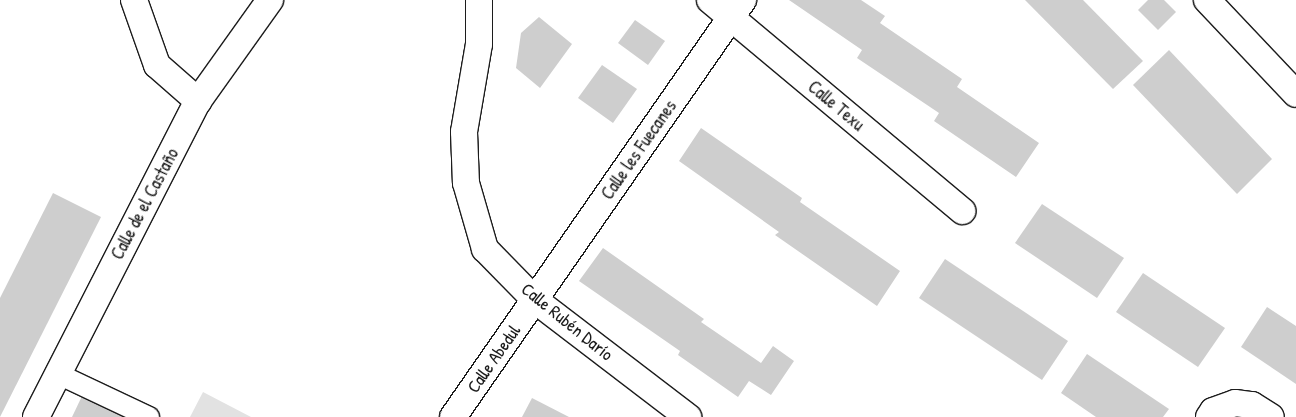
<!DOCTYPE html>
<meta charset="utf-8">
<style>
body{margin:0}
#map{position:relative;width:1296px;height:417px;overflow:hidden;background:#fff;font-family:"Patrick Hand",sans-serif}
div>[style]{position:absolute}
.green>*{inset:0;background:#e2e2e2}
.building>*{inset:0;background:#cecece}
.roads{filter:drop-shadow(1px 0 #1c1c1c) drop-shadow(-1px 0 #1c1c1c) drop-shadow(0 1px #1c1c1c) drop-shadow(0 -1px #1c1c1c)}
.pedestrian>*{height:20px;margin:-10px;padding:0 10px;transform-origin:10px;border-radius:10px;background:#fff}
.minor>*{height:26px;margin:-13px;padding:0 13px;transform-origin:13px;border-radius:13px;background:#fff}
span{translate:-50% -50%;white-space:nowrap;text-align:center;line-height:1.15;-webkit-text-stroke:4px #fff;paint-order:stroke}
.street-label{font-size:18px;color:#1c1c1c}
</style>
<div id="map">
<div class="green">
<i style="clip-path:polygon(203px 392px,251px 417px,190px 417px)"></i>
</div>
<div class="building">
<i style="clip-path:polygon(789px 0,861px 0,885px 16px,880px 23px,962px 79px,957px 87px,1039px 143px,1016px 177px,934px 121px,939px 113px,857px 58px,862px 50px)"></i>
<i style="clip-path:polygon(1025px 0,1083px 0,1143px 61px,1113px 89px)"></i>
<i style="clip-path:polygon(1148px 0,1164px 0,1176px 12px,1158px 30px,1138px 10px)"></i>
<i style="clip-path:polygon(539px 17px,572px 44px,540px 88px,516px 68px,521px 33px)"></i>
<i style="clip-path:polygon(635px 20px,665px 41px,648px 65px,618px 43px)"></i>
<i style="clip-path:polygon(1169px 50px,1272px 159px,1237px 194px,1133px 85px)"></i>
<i style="clip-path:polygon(602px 65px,637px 89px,613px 123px,578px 98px)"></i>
<i style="clip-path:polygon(701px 128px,802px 198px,800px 202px,900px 271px,877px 306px,775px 235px,779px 232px,679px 161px)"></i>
<i style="clip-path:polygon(53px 193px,101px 217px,0 417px,0 298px)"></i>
<i style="clip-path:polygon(1042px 204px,1124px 258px,1097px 298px,1015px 243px)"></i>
<i style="clip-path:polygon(603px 248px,704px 319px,701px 322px,761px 363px,773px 346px,794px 361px,771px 395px,749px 381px,738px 397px,678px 355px,680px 351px,579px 281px)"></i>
<i style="clip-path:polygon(945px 259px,1068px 341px,1042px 380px,919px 298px)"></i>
<i style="clip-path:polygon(1143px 273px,1225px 328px,1198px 367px,1116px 312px)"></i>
<i style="clip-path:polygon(1267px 307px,1296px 326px,1296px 384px,1241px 347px)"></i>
<i style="clip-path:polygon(1087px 354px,1169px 409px,1163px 417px,1096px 417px,1061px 393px)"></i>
<i style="clip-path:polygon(83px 394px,129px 417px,72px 417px)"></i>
<i style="clip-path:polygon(532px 398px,569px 417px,522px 417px)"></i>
</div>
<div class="roads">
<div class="pedestrian">
<i style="left:56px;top:373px;width:103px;rotate:25.3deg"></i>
</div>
<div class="minor">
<i style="left:134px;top:0;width:69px;rotate:70.5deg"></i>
<i style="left:157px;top:65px;width:55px;rotate:41.3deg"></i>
<i style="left:479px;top:0;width:44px;rotate:90deg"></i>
<i style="left:479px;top:44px;width:89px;rotate:99.7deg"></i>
<i style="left:464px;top:132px;width:51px;rotate:87.8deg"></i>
<i style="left:466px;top:183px;width:69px;rotate:73.9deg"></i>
<i style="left:485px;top:249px;width:71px;rotate:45.6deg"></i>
<i style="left:535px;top:300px;width:193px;rotate:37.4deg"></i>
<i style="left:710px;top:0;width:329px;rotate:39.9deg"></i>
<i style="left:1207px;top:0;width:129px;rotate:46.6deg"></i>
<i style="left:36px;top:417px;width:355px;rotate:-62.9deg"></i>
<i style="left:198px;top:101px;width:124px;rotate:-54.5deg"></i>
<i style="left:453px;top:417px;width:508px;rotate:-55.18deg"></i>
<i style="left:1209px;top:417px;width:7px;rotate:-56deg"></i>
<i style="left:1213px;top:411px;width:23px;rotate:-20deg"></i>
<i style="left:1235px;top:403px;width:17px;rotate:7deg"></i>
<i style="left:1252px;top:405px;width:22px;rotate:32deg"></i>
</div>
</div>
<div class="street-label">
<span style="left:836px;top:106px;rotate:40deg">Calle Texu</span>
<span style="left:639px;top:150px;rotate:-55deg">Calle les Fuecanes</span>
<span style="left:145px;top:204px;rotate:-62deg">Calle de el Castaño</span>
<span style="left:567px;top:322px;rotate:39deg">Calle Rubén Darío</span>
<span style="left:494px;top:359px;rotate:-55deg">Calle Abedul</span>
</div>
</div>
